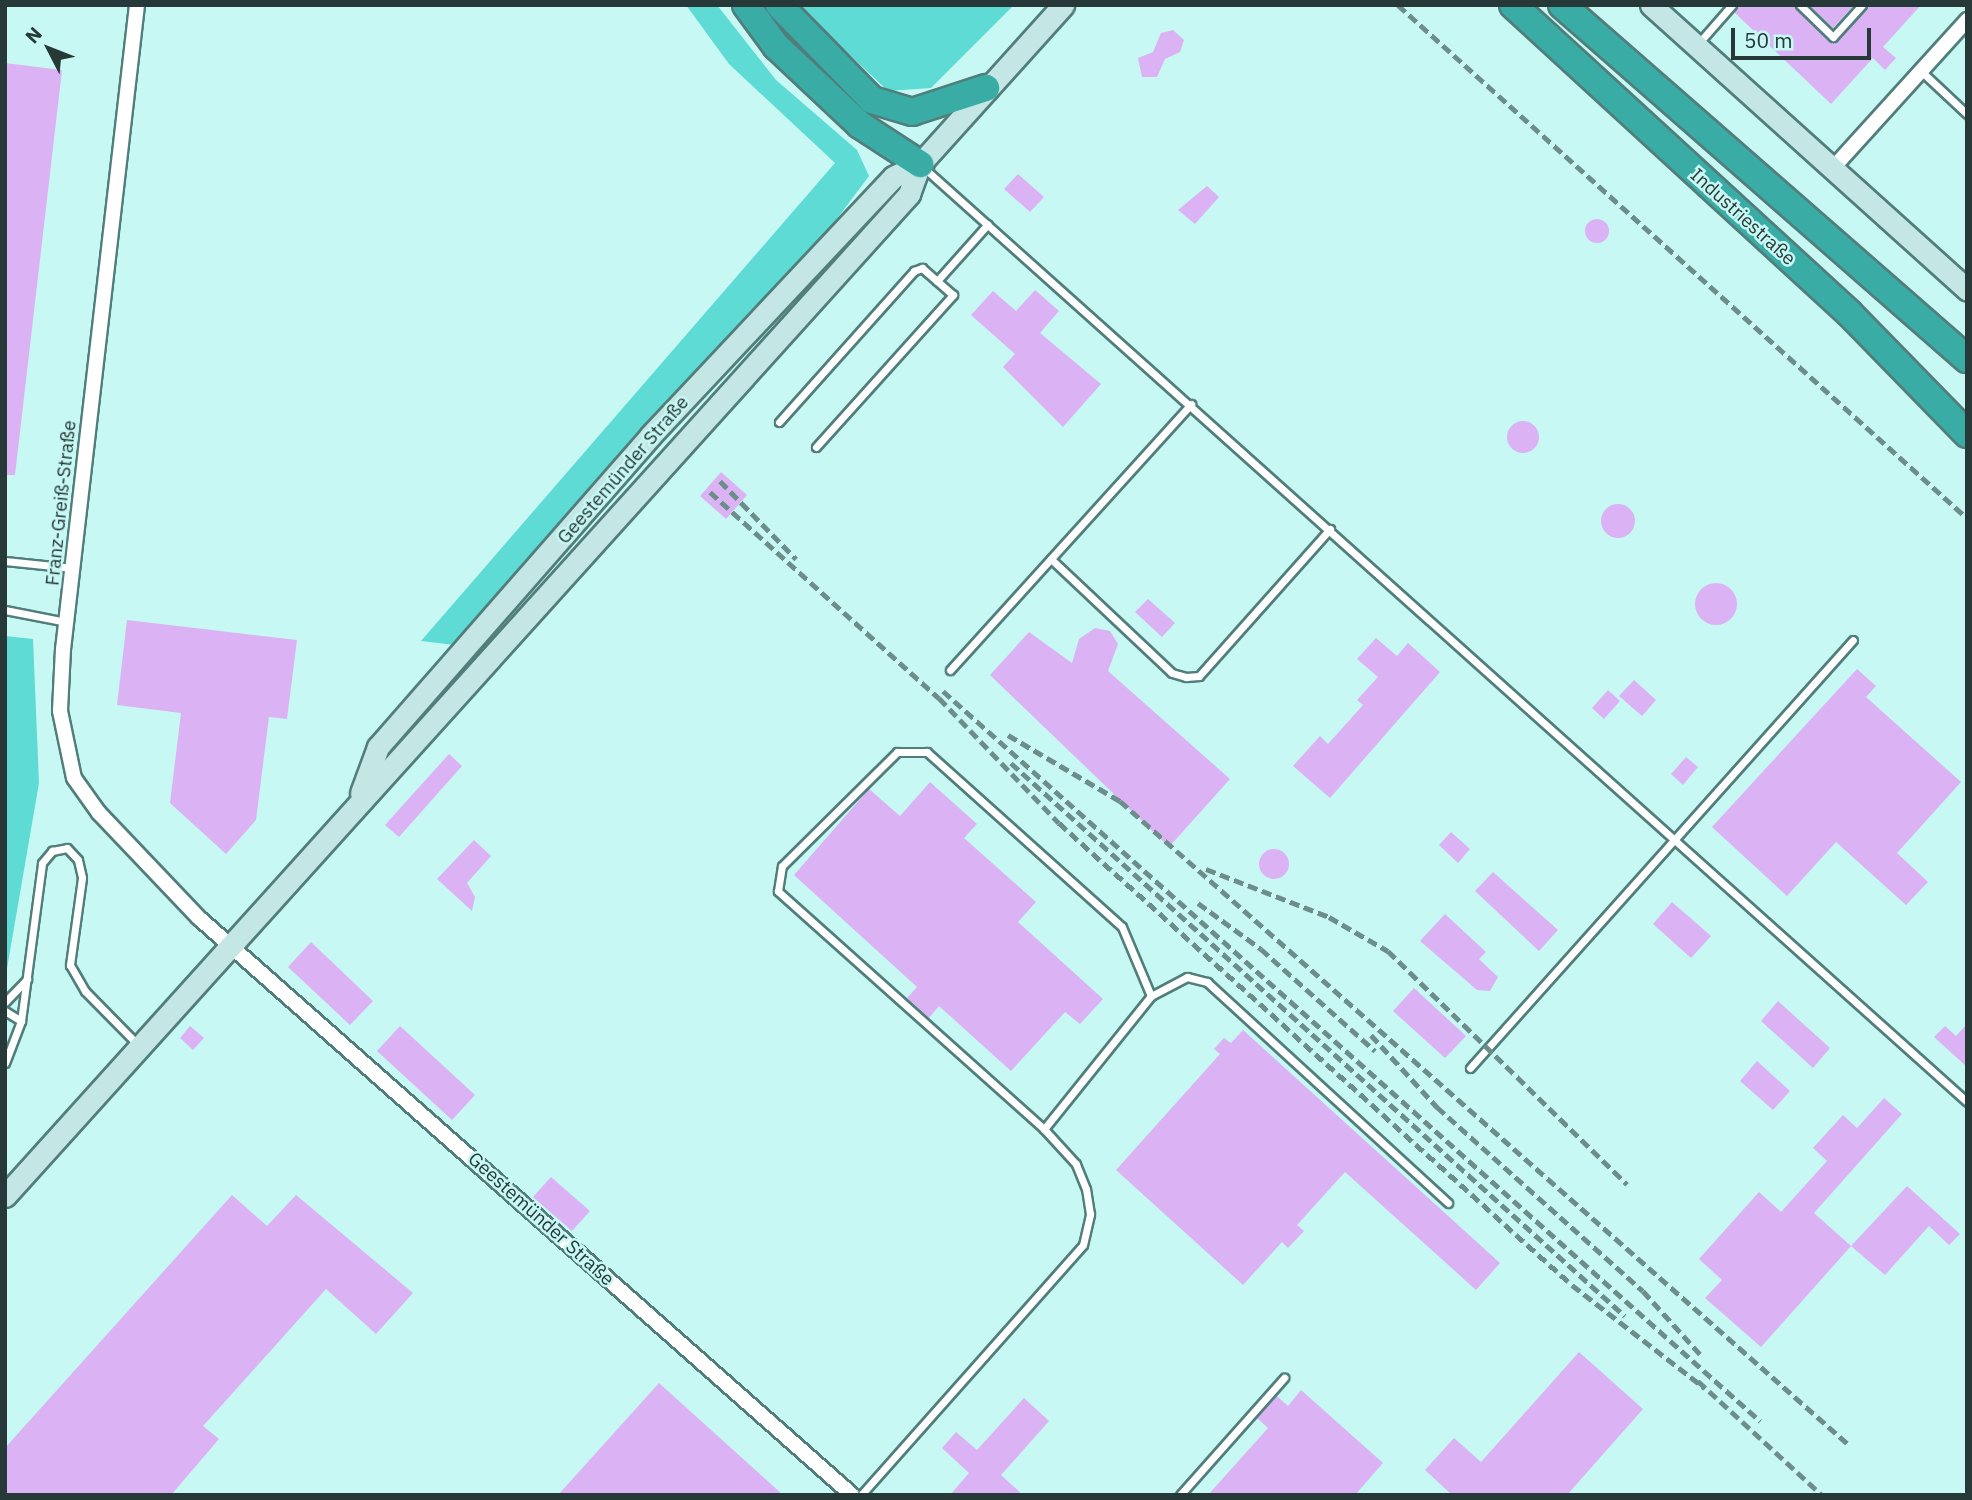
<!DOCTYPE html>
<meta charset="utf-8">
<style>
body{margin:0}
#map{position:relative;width:1972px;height:1500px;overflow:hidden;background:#c7f8f4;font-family:"IBM Plex Sans",sans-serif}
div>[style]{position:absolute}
.green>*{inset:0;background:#5fdbd5}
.building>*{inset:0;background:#dbb3f4}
.round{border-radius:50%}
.roads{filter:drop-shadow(2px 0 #517e7b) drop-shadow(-2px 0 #517e7b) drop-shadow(0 2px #517e7b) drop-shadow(0 -2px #517e7b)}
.lane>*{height:7px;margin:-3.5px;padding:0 3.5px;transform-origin:3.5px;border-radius:3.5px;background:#fff}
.street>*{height:14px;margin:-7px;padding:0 7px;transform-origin:7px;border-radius:7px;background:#fff}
.secondary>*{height:21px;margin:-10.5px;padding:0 10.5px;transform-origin:10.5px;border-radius:10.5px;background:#c4e6e4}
.highway>*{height:26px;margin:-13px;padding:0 13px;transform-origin:13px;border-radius:13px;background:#3aaca6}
.rail>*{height:5px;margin-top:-2.5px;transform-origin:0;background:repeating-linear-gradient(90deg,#6d8d8b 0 10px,transparent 0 15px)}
span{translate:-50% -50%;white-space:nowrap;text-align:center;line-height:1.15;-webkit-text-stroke:5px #c7f8f4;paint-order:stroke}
.street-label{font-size:19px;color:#263938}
.frame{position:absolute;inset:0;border:7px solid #263938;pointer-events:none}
.north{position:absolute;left:14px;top:14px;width:70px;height:70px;-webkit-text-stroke:5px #c7f8f4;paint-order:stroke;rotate:312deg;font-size:19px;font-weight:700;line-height:28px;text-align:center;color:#263938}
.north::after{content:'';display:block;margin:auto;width:24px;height:32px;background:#263938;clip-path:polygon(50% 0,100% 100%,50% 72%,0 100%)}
.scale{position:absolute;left:1731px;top:28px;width:140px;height:32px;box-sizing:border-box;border:4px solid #263938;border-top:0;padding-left:9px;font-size:21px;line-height:24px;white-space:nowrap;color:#263938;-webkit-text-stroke:5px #c7f8f4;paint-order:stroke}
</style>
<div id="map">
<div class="green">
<i style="clip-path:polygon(686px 5px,717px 5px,776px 80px,857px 150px,869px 176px,800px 268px,755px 306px,455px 645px,421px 641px,835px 163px,729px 64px)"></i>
<i style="clip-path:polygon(797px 5px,1014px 5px,931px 88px,888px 91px)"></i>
<i style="clip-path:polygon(5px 636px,33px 639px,39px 783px,5px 980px)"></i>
</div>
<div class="building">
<i style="clip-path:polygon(1738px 5px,1794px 5px,1832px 43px,1868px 5px,1921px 5px,1883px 47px,1896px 58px,1885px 70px,1873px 58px,1831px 104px,1734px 12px)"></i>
<i style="clip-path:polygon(1809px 5px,1854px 5px,1833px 28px)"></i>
<i style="clip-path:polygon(1173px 30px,1184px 40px,1180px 52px,1165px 59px,1157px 77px,1142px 77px,1138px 58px,1153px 52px,1161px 33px)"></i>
<i style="clip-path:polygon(5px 63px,62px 70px,15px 475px,5px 475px)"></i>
<i style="clip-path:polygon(1018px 174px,1044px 197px,1030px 212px,1004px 189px)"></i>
<i style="clip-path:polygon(1207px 186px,1219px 197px,1195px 224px,1178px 210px)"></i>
<i class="round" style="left:1585px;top:219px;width:24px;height:24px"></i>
<i style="clip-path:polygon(1035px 290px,1059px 311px,1040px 333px,1101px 384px,1063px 427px,1003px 367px,1015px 354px,971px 315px,993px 291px,1016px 311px)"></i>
<i class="round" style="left:1507px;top:421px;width:32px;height:32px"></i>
<i style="clip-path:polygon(721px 472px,747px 495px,726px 519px,700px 496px)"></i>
<i class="round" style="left:1601px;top:504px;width:34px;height:34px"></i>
<i class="round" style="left:1695px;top:583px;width:42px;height:42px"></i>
<i style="clip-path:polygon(1148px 599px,1175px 623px,1162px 637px,1135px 612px)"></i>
<i style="clip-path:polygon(127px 620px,297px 640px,287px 719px,269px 717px,256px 820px,226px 854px,170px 803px,181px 713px,117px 705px)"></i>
<i style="clip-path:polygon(1095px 628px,1110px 631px,1118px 644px,1108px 671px,1230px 779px,1169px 847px,990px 675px,1029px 632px,1072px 663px,1079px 639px)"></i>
<i style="clip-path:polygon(1376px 638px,1397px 656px,1408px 643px,1440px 672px,1330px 798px,1293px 766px,1320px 736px,1328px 744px,1363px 705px,1357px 700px,1378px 677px,1357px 659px)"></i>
<i style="clip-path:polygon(1857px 669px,1876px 686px,1866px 697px,1961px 782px,1897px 853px,1928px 882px,1906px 905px,1836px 842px,1787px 896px,1712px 827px)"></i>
<i style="clip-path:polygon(1634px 680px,1656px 700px,1642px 716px,1619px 696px)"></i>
<i style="clip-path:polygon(1608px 690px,1620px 701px,1604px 719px,1592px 708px)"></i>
<i style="clip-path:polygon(449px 754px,462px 766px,399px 837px,385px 825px)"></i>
<i style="clip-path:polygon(1686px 757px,1698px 767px,1683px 785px,1671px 774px)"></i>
<i style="clip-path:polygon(930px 782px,977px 824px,964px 838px,1036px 902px,1018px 922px,1103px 999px,1080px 1024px,1065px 1012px,1011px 1071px,939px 1006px,929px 1018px,907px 998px,917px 987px,794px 875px,869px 789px,900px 816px)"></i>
<i style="clip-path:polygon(1451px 832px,1470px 849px,1458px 863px,1439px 845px)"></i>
<i style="clip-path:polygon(474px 840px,491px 856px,467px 883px,475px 897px,472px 911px,437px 879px)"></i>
<i class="round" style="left:1259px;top:849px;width:30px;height:30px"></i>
<i style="clip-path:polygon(1493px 872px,1558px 930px,1539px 951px,1475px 891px)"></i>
<i style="clip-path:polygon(1672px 902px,1711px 936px,1691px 958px,1653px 924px)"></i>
<i style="clip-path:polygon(1445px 914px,1486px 952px,1479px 959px,1498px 977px,1490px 991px,1477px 990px,1420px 941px)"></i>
<i style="clip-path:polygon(311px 942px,373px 1001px,350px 1025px,288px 967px)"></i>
<i style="clip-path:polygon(1414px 988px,1466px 1036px,1445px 1058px,1393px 1011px)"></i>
<i style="clip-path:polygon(1778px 1001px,1830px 1048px,1813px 1068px,1761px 1021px)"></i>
<i style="clip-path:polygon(1967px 1024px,1967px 1067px,1934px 1037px,1945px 1026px,1956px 1036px)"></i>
<i style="clip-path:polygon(190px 1026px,204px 1038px,193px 1050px,180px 1038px)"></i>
<i style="clip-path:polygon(400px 1026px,475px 1095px,452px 1120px,377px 1051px)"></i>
<i style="clip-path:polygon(1243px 1030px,1500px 1263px,1476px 1290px,1345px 1172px,1297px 1225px,1304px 1231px,1288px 1248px,1282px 1242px,1243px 1285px,1116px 1170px,1220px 1054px,1214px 1049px,1224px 1038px,1231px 1043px)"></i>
<i style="clip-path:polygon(1757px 1061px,1790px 1091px,1773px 1110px,1740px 1081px)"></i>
<i style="clip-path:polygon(1884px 1098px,1902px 1114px,1814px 1213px,1851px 1246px,1761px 1347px,1705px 1298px,1722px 1280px,1699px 1259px,1759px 1192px,1781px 1212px,1827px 1161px,1813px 1148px,1843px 1115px,1857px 1128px)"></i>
<i style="clip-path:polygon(551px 1177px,590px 1211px,572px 1231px,533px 1197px)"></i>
<i style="clip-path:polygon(1907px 1186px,1960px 1234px,1949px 1245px,1929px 1226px,1885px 1275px,1851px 1246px)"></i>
<i style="clip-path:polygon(232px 1195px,267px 1226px,296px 1195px,413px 1293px,376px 1334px,326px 1289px,203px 1426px,219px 1439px,171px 1495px,5px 1495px,5px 1448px)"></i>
<i style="clip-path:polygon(1579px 1352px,1643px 1409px,1567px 1495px,1452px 1495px,1425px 1470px,1454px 1438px,1481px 1462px)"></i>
<i style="clip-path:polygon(659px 1383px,783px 1495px,558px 1495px)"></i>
<i style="clip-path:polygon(1301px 1390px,1383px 1463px,1355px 1495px,1208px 1495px,1268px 1428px,1257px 1418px,1277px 1396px,1288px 1406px)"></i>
<i style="clip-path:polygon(1024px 1398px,1049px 1421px,1001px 1475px,1023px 1495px,950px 1495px,969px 1473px,942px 1448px,956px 1432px,977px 1450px)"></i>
</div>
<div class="roads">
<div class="lane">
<i style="left:1800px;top:5px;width:46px;rotate:44.1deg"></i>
<i style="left:1833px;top:37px;width:43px;rotate:-47.8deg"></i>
<i style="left:1697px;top:45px;width:53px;rotate:-48.8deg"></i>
<i style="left:1921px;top:71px;width:63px;rotate:43.1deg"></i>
<i style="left:924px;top:168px;width:1400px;rotate:41.84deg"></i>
<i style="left:779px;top:422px;width:203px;rotate:-48.2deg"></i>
<i style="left:914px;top:271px;width:9px;rotate:-21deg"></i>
<i style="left:922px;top:268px;width:20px;rotate:41deg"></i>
<i style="left:937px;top:281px;width:76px;rotate:-48.2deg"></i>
<i style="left:816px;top:447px;width:205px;rotate:-48deg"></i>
<i style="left:953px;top:295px;width:21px;rotate:-139deg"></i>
<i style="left:1051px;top:559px;width:166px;rotate:43.3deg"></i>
<i style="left:1172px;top:673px;width:15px;rotate:16deg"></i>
<i style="left:1186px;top:677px;width:13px;rotate:-4deg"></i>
<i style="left:1199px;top:676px;width:197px;rotate:-48.3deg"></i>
<i style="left:5px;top:561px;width:68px;rotate:5.9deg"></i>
<i style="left:5px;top:610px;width:62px;rotate:11.1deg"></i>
<i style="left:950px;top:670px;width:359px;rotate:-47.8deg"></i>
<i style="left:5px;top:1002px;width:32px;rotate:-46deg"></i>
<i style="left:5px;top:1011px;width:19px;rotate:32deg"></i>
<i style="left:5px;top:1063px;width:45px;rotate:-69.1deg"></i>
<i style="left:21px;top:1021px;width:159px;rotate:-82.4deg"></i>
<i style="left:42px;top:863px;width:16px;rotate:-50deg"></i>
<i style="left:52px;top:851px;width:15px;rotate:-11deg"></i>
<i style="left:67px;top:848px;width:16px;rotate:47deg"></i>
<i style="left:78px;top:860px;width:18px;rotate:77deg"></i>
<i style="left:82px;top:878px;width:88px;rotate:97.9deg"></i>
<i style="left:70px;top:965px;width:30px;rotate:60deg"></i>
<i style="left:85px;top:991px;width:77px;rotate:45.5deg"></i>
<i style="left:1470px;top:1068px;width:574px;rotate:-48.18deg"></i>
<i style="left:1044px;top:1129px;width:357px;rotate:-138.2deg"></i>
<i style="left:778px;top:891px;width:25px;rotate:-81deg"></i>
<i style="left:782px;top:866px;width:162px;rotate:-44.7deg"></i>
<i style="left:897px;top:752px;width:30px"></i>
<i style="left:927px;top:752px;width:262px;rotate:41.9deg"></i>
<i style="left:1122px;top:927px;width:75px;rotate:67.2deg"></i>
<i style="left:1151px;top:996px;width:41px;rotate:-27.8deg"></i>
<i style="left:1187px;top:977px;width:21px;rotate:14deg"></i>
<i style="left:1207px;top:982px;width:327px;rotate:42.5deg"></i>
<i style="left:861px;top:1495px;width:334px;rotate:-48.4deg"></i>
<i style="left:1083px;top:1245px;width:32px;rotate:-77deg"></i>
<i style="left:1090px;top:1214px;width:25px;rotate:-99deg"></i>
<i style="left:1086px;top:1189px;width:27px;rotate:-112deg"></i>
<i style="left:1076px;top:1164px;width:47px;rotate:-132.4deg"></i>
<i style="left:1044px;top:1129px;width:171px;rotate:-51.2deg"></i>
<i style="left:1180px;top:1495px;width:157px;rotate:-48.4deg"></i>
</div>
<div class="street">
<i style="left:137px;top:5px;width:648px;rotate:96.55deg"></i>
<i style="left:63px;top:649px;width:62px;rotate:92.8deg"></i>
<i style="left:60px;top:711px;width:68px;rotate:78.2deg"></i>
<i style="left:74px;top:778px;width:43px;rotate:54.5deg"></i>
<i style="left:99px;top:813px;width:145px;rotate:46.4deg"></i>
<i style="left:199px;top:918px;width:871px;rotate:41.46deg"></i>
<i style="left:1833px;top:168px;width:200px;rotate:-47.8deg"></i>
</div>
<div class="secondary">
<i style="left:1651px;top:5px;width:426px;rotate:42deg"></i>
<i style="left:361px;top:793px;width:49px;rotate:-69.7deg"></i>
<i style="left:378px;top:747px;width:413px;rotate:-48.8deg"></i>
<i style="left:650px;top:436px;width:355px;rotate:-46.8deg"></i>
<i style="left:893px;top:177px;width:30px;rotate:-26deg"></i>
<i style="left:5px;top:1196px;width:1350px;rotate:-47.94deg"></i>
<i style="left:909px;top:194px;width:32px;rotate:-70deg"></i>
<i style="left:920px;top:164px;width:214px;rotate:-48deg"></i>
</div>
<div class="highway">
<i style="left:746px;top:5px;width:51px;rotate:53.8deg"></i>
<i style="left:776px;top:46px;width:115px;rotate:43.2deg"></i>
<i style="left:860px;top:125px;width:72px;rotate:33deg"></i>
<i style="left:779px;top:5px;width:133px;rotate:45.6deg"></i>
<i style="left:872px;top:100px;width:42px;rotate:16.7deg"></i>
<i style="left:912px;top:112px;width:78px;rotate:-18deg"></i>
<i style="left:1513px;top:5px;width:456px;rotate:42.5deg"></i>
<i style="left:1849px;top:313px;width:169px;rotate:45.7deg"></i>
<i style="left:1562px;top:5px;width:538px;rotate:41.16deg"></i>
</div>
</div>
<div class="rail">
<i style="left:1398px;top:5px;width:766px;rotate:42.04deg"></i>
<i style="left:720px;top:481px;width:109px;rotate:45.7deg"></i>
<i style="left:710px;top:492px;width:308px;rotate:42deg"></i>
<i style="left:939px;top:698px;width:173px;rotate:46.2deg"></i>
<i style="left:1059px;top:823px;width:690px;rotate:42.01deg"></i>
<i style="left:1572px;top:1285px;width:168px;rotate:37.8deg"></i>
<i style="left:943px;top:691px;width:1096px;rotate:41.78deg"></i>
<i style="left:1008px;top:735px;width:130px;rotate:30.5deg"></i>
<i style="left:1120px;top:801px;width:971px;rotate:41.45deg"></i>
<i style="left:1011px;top:763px;width:826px;rotate:42.01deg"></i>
<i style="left:1206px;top:869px;width:132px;rotate:21.3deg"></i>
<i style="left:1329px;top:917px;width:68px;rotate:30deg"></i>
<i style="left:1388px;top:951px;width:334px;rotate:44.3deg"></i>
<i style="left:1198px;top:903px;width:78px;rotate:36.1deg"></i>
<i style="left:1261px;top:949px;width:153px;rotate:41.8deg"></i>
<i style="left:1371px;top:1035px;width:98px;rotate:47.5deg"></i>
<i style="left:1437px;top:1107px;width:276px;rotate:41.8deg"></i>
<i style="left:1643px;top:1291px;width:85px;rotate:47.9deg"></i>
<i style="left:1698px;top:1381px;width:168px;rotate:42.6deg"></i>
</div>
<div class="street-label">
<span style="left:1743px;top:217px;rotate:42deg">Industriestraße</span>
<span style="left:623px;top:470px;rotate:-49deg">Geestemünder Straße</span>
<span style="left:61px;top:503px;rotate:-84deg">Franz-Greiß-Straße</span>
<span style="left:541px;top:1219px;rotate:42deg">Geestemünder Straße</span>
</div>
<div class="frame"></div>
<div class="north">N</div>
<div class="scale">50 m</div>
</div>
